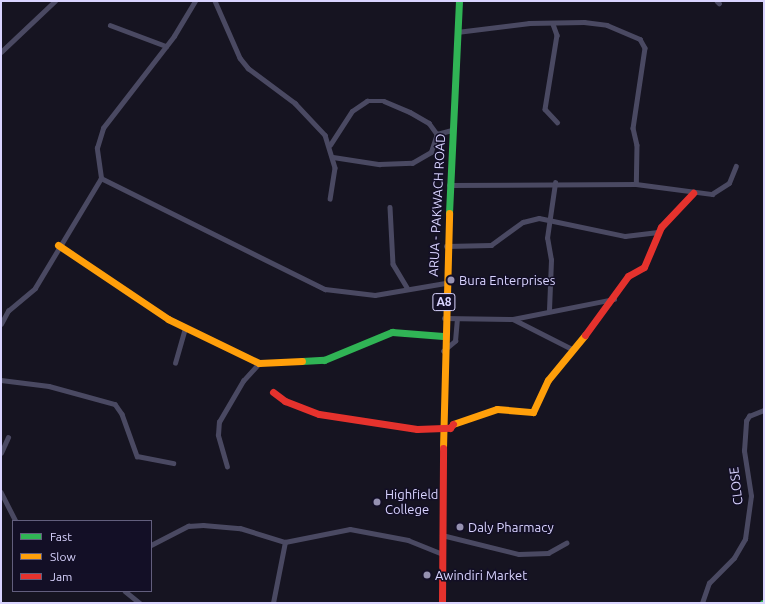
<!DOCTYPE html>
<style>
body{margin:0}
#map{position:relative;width:765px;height:604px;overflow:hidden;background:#161421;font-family:Ubuntu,sans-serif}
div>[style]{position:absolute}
.street>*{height:4.5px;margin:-2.25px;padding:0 2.25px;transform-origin:2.25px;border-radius:2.25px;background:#4a4962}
.fast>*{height:7px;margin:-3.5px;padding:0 3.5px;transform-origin:3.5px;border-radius:3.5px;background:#30b455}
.slow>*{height:7px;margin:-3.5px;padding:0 3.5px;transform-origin:3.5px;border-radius:3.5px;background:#ff9f0a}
.jam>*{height:7px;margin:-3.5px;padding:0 3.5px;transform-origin:3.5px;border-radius:3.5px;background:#e5322d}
.dots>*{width:11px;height:11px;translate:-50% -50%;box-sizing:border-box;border:2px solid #130f26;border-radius:50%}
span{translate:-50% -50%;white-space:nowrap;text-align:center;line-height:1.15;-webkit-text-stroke:3px #130f26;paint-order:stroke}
.shield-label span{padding:1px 3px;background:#130f26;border:1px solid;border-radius:3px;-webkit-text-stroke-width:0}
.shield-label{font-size:12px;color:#d9d4ff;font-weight:700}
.street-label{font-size:13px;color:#d9d4ff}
.poi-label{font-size:13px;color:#d9d4ff}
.left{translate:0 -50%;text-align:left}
.frame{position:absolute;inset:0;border:2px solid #d9d4ff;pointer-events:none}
.legend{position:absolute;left:12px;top:520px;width:140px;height:72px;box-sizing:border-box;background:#130f26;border:1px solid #625e7d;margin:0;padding:5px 7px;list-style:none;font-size:12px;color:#d9d4ff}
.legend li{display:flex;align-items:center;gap:8px;height:20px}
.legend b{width:20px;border:1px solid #625e7d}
</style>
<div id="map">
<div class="street">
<i style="left:215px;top:1px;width:62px;rotate:66.3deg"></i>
<i style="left:240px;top:58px;width:13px;rotate:51deg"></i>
<i style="left:248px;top:68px;width:59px;rotate:36.7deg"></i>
<i style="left:295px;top:103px;width:44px;rotate:46.8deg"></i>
<i style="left:325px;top:135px;width:34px;rotate:73deg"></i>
<i style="left:335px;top:168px;width:31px;rotate:99deg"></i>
<i style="left:717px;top:1px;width:3px;rotate:45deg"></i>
<i style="left:553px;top:24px;width:12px;rotate:70deg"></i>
<i style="left:557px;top:35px;width:75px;rotate:99.2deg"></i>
<i style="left:545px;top:109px;width:18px;rotate:47deg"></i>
<i style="left:110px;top:25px;width:60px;rotate:20.6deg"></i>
<i style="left:457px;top:32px;width:73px;rotate:-7.1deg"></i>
<i style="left:529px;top:23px;width:55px;rotate:-1deg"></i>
<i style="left:584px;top:22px;width:23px;rotate:7deg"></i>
<i style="left:607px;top:25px;width:36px;rotate:23deg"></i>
<i style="left:640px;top:39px;width:10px;rotate:61deg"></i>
<i style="left:645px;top:48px;width:81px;rotate:98.5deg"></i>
<i style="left:633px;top:128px;width:17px;rotate:77deg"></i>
<i style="left:637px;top:145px;width:39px;rotate:91deg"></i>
<i style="left:1px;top:52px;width:74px;rotate:-43.4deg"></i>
<i style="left:330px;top:145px;width:40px;rotate:-57.1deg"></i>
<i style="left:352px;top:111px;width:18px;rotate:-34deg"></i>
<i style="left:367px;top:101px;width:17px"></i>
<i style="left:384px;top:101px;width:28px;rotate:23deg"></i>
<i style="left:410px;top:112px;width:22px;rotate:30deg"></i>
<i style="left:429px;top:123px;width:14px;rotate:54deg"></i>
<i style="left:333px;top:157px;width:47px;rotate:8.7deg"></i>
<i style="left:379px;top:164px;width:33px;rotate:-2deg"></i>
<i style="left:412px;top:163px;width:22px;rotate:-30deg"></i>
<i style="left:431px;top:152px;width:19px;rotate:-72deg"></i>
<i style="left:437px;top:134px;width:16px;rotate:-15deg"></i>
<i style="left:101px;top:178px;width:250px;rotate:26.4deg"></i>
<i style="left:325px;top:289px;width:50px;rotate:6.8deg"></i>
<i style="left:375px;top:295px;width:71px;rotate:-9.7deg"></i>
<i style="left:449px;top:185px;width:187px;rotate:-0.3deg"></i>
<i style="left:636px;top:184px;width:77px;rotate:7.5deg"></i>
<i style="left:712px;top:194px;width:20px;rotate:-33deg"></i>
<i style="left:729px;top:183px;width:18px;rotate:-68deg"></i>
<i style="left:390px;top:207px;width:57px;rotate:87deg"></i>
<i style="left:393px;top:264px;width:27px;rotate:59deg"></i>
<i style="left:446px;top:246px;width:45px;rotate:-1.3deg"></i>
<i style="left:491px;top:245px;width:39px;rotate:-36deg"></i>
<i style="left:523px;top:222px;width:16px;rotate:-14deg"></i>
<i style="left:539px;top:218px;width:88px;rotate:11.8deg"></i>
<i style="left:625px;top:236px;width:33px;rotate:-7deg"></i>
<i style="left:549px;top:310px;width:50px;rotate:-87.7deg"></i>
<i style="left:551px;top:260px;width:22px;rotate:-100deg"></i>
<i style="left:547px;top:238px;width:56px;rotate:-81.7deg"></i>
<i style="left:444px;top:318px;width:69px;rotate:0.8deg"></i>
<i style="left:513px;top:319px;width:103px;rotate:-11.2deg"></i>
<i style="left:513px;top:319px;width:68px;rotate:26.9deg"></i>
<i style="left:1px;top:324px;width:15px;rotate:-62deg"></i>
<i style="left:8px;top:311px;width:35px;rotate:-40deg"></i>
<i style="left:35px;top:288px;width:128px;rotate:-59deg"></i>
<i style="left:101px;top:178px;width:30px;rotate:-98deg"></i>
<i style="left:97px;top:148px;width:21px;rotate:-73deg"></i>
<i style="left:103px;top:128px;width:116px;rotate:-52.3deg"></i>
<i style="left:174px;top:36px;width:41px;rotate:-59deg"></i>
<i style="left:443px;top:351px;width:16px;rotate:-40deg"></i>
<i style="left:455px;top:341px;width:21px;rotate:-85deg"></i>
<i style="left:175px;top:363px;width:36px;rotate:-74deg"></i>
<i style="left:1px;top:380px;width:48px;rotate:7.1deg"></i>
<i style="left:49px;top:386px;width:68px;rotate:15.3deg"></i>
<i style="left:115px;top:404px;width:12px;rotate:55deg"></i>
<i style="left:122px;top:414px;width:45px;rotate:70.3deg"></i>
<i style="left:137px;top:456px;width:37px;rotate:11deg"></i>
<i style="left:1px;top:453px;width:17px;rotate:-66deg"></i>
<i style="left:227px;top:467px;width:33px;rotate:-106deg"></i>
<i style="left:218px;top:435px;width:13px;rotate:-86deg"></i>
<i style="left:219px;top:422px;width:48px;rotate:-59.7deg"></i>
<i style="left:243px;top:381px;width:24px;rotate:-48deg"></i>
<i style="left:1px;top:492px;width:33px;rotate:63deg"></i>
<i style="left:442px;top:535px;width:79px;rotate:13.9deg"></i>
<i style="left:519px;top:554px;width:29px;rotate:-2deg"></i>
<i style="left:548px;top:553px;width:21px;rotate:-29deg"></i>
<i style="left:151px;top:545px;width:42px;rotate:-27.2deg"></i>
<i style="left:188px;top:526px;width:15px;rotate:-4deg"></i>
<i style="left:203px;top:525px;width:37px;rotate:5deg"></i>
<i style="left:240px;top:528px;width:47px;rotate:17.3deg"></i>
<i style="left:125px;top:591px;width:19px;rotate:39deg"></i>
<i style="left:273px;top:603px;width:62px;rotate:-78.9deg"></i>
<i style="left:285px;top:542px;width:66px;rotate:-11.3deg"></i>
<i style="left:350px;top:529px;width:59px;rotate:10.7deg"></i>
<i style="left:408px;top:540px;width:37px;rotate:22deg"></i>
<i style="left:702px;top:603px;width:21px;rotate:-71deg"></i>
<i style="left:709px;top:583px;width:35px;rotate:-45deg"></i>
<i style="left:734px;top:558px;width:22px;rotate:-60deg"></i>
<i style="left:745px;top:539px;width:43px;rotate:-82.1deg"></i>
<i style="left:751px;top:496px;width:46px;rotate:-98.8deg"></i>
<i style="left:744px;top:451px;width:30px;rotate:-86deg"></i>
<i style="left:746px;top:421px;width:6px;rotate:-59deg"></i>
<i style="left:749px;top:416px;width:16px;rotate:-22deg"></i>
</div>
<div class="fast">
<i style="left:449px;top:213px;width:212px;rotate:-87.3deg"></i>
<i style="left:302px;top:361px;width:22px;rotate:-3deg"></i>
<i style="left:324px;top:360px;width:74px;rotate:-22.4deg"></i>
<i style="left:392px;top:332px;width:51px;rotate:4.5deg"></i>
<i style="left:763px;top:603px;width:1px"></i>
</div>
<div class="slow">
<i style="left:58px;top:245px;width:133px;rotate:33.9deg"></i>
<i style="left:168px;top:319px;width:101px;rotate:25.8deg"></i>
<i style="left:259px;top:363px;width:43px;rotate:-2.7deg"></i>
<i style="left:453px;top:424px;width:46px;rotate:-18.8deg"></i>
<i style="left:497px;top:409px;width:36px;rotate:5deg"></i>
<i style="left:533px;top:412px;width:35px;rotate:-65deg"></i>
<i style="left:548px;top:380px;width:58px;rotate:-50.6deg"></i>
<i style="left:443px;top:448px;width:235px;rotate:-88.5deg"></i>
</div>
<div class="jam">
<i style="left:585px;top:335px;width:73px;rotate:-53.9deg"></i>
<i style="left:628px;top:276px;width:18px;rotate:-29deg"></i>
<i style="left:644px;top:267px;width:43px;rotate:-67deg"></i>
<i style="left:661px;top:227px;width:47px;rotate:-46.7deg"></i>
<i style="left:273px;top:392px;width:15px;rotate:37deg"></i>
<i style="left:285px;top:401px;width:36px;rotate:21deg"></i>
<i style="left:319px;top:414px;width:99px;rotate:8.7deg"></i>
<i style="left:417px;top:429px;width:33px;rotate:-2deg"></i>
<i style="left:450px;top:428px;width:5px;rotate:-53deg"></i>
<i style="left:442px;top:603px;width:155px;rotate:-89.6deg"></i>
</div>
<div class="dots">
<i style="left:451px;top:280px;background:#9591b1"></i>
<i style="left:377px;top:502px;background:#9591b1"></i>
<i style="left:460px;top:527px;background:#9591b1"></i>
<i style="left:427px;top:575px;background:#9591b1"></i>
</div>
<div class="shield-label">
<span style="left:444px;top:302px">A8</span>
</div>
<div class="street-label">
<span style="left:437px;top:205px;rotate:-87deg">ARUA - PAKWACH ROAD</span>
<span style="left:736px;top:486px;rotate:-97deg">CLOSE</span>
</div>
<div class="poi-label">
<span class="left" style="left:459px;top:280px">Bura Enterprises</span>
<span class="left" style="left:385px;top:502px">Highfield<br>College</span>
<span class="left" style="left:468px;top:527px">Daly Pharmacy</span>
<span class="left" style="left:435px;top:575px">Awindiri Market</span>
</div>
<div class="frame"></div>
<ul class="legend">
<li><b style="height:5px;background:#30b455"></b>Fast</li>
<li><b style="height:5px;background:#ff9f0a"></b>Slow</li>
<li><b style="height:5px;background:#e5322d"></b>Jam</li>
</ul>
</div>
